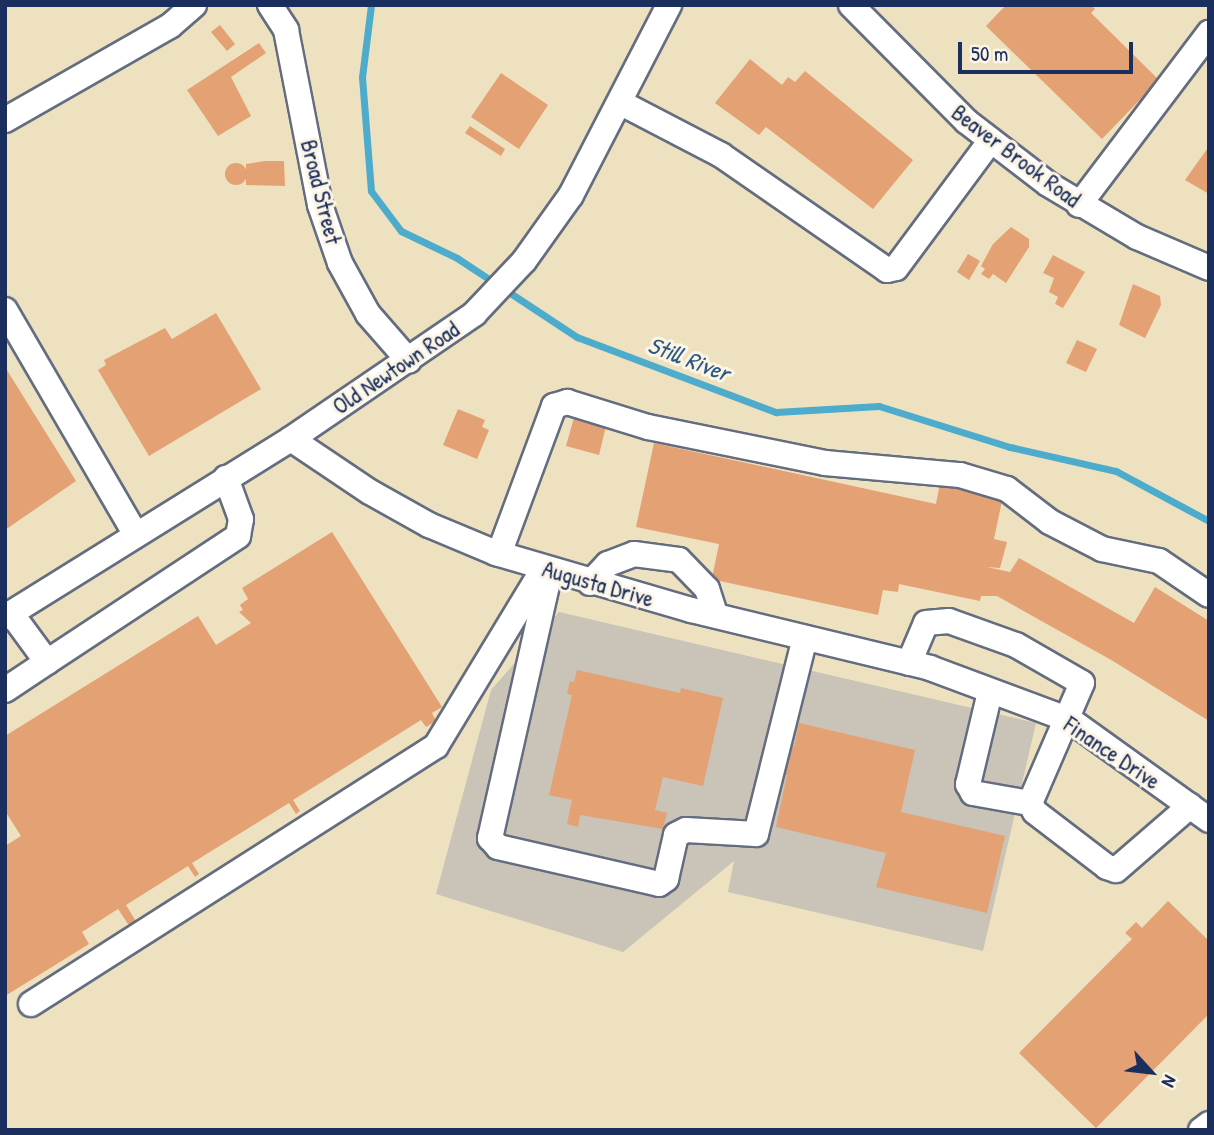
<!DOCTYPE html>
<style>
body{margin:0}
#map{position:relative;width:1214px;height:1135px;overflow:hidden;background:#ede1c0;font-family:"Patrick Hand",sans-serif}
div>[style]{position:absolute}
.industrial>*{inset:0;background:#c9c3b8}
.stream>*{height:7px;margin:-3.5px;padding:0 3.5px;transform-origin:3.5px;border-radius:3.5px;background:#4dabcc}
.building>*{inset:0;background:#e3a174}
.round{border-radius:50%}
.roads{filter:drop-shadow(2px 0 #646d80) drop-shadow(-2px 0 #646d80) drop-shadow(0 2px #646d80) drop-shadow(0 -2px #646d80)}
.minor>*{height:24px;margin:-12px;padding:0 12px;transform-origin:12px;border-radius:12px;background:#fff}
span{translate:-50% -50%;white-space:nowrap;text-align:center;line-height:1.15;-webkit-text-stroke:6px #fcf5e5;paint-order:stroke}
.street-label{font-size:23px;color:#1b2f5e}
.water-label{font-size:24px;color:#2c5a84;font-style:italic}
.frame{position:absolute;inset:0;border:7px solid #1b2f5e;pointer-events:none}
.north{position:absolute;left:1116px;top:1037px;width:70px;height:70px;-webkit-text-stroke:5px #fcf5e5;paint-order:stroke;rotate:117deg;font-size:19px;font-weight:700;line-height:28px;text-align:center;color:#1b2f5e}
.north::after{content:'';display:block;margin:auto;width:24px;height:32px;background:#1b2f5e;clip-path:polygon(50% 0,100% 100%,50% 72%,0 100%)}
.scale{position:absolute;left:958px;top:42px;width:175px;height:32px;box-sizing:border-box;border:4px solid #1b2f5e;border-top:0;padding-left:9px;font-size:21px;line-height:24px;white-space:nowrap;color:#1b2f5e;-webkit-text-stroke:5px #fcf5e5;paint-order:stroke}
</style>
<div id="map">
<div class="industrial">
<i style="clip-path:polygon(559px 612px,1036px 723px,983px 951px,728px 892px,734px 861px,623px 952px,436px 894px,491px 690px)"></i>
</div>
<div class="stream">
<i style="left:371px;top:5px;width:73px;rotate:97.1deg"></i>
<i style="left:362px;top:77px;width:114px;rotate:85.5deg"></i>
<i style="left:371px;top:191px;width:50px;rotate:53.1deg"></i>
<i style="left:401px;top:231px;width:62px;rotate:25.7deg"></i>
<i style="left:457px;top:258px;width:144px;rotate:33.4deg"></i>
<i style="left:577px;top:337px;width:213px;rotate:20.7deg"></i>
<i style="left:776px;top:412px;width:103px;rotate:-3.3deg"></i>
<i style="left:879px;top:406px;width:137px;rotate:17.4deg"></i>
<i style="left:1010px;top:447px;width:109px;rotate:12.8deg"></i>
<i style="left:1116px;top:471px;width:106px;rotate:28.3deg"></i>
</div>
<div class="building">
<i style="clip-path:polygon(1006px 5px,1091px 5px,1095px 9px,1091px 13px,1159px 80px,1102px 139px,986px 26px)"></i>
<i style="clip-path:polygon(220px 25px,235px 44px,227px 51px,211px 32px)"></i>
<i style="clip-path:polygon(259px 43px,266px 53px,231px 77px,251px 116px,218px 136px,187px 90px)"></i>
<i style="clip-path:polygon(750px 59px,782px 85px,788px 77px,795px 82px,805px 71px,913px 160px,873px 209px,766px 127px,759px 135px,715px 103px)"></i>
<i style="clip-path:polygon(501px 73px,548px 105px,519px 149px,471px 117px)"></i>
<i style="clip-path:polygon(470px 126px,505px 149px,501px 156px,465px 133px)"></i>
<i style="clip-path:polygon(1207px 149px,1209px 150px,1209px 194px,1185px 180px)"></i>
<i style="clip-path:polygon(265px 161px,284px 161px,285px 186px,246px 185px,246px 164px)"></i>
<i class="round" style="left:225px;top:163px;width:22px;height:22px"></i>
<i style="clip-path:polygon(1011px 227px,1029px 239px,1029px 247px,1006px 283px,993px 274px,989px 279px,981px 274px,985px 269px,981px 266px,993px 244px)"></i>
<i style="clip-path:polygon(968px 254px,980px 261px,969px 280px,957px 272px)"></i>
<i style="clip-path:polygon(1053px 255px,1085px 272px,1063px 308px,1055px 304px,1058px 297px,1049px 292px,1054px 278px,1043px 273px)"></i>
<i style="clip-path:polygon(1133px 284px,1160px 296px,1161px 305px,1145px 338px,1119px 325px)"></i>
<i style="clip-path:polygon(216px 313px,261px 389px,149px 456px,98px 370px,106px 365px,104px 360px,165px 328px,172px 339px)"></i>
<i style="clip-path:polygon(1077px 340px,1097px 349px,1086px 372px,1066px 363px)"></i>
<i style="clip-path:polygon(5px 367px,76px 481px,5px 530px)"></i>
<i style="clip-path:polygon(458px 409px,485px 420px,482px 427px,489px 430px,477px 459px,443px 445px)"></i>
<i style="clip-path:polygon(575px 414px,607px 422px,599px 455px,566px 446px)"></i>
<i style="clip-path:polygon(654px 443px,936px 504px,940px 483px,1003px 496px,994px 539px,1007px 542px,1000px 568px,987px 567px,1010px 572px,1019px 558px,1134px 623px,1155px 587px,1209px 621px,1209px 721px,1113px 661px,997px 596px,981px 596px,980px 601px,899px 584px,898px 592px,883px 590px,878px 615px,715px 580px,712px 578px,719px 544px,636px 527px)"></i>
<i style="clip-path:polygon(332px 532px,442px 707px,432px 713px,436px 721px,426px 727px,421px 720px,293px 800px,300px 811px,296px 814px,289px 803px,192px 863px,199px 874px,195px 877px,188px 866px,126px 905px,137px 923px,130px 927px,118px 909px,82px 932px,89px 944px,5px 996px,5px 846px,21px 836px,5px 811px,5px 736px,198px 616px,216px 645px,251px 623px,239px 612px,243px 610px,240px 605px,248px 599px,242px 588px)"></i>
<i style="clip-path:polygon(577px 670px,680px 693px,681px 688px,723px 698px,703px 786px,663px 777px,655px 810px,667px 813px,663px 829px,580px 815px,578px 827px,567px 824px,572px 800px,549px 795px,572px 695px,567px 694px,570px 681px,574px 682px)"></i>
<i style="clip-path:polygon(799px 723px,915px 750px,901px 812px,1005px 836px,987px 913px,876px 887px,886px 853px,776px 827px,787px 775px,779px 773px,785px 745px,794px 747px)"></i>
<i style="clip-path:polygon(1168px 901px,1209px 941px,1209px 1014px,1096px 1128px,1019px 1053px,1132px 939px,1125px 933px,1136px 922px,1142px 928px)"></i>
</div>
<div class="roads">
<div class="minor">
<i style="left:270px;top:5px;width:30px;rotate:57deg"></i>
<i style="left:286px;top:30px;width:178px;rotate:79deg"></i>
<i style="left:320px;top:205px;width:61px;rotate:71deg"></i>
<i style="left:340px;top:263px;width:58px;rotate:61.2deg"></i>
<i style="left:368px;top:314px;width:62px;rotate:48.9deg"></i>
<i style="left:851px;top:5px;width:163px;rotate:45.2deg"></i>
<i style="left:966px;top:121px;width:103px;rotate:37.5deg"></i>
<i style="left:1048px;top:184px;width:104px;rotate:30.8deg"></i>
<i style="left:1137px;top:237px;width:78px;rotate:23.3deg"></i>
<i style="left:621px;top:103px;width:113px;rotate:27.5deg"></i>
<i style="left:721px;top:155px;width:202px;rotate:34.7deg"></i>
<i style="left:887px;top:270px;width:9px;rotate:-13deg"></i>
<i style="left:896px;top:268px;width:159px;rotate:-53.4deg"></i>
<i style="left:5px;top:120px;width:190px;rotate:-29.7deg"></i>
<i style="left:170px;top:26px;width:32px;rotate:-41deg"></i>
<i style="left:1079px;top:205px;width:216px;rotate:-52.9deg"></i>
<i style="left:5px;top:310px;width:260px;rotate:59.8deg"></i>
<i style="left:291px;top:439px;width:95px;rotate:33.9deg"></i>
<i style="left:370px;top:492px;width:68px;rotate:29.2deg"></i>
<i style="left:429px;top:525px;width:73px;rotate:22.7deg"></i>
<i style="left:496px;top:553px;width:203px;rotate:16.3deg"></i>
<i style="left:691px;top:610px;width:246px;rotate:13.6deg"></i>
<i style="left:930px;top:668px;width:149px;rotate:20.4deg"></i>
<i style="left:1070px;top:720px;width:171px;rotate:35.7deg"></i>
<i style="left:499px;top:554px;width:158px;rotate:-69.6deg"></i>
<i style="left:554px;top:406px;width:14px;rotate:-17deg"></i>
<i style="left:567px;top:402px;width:85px;rotate:17.2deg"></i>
<i style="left:648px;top:427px;width:181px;rotate:11.5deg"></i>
<i style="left:825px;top:463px;width:136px;rotate:5.1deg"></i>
<i style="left:960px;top:475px;width:49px;rotate:16.6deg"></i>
<i style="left:1007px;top:489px;width:54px;rotate:37.5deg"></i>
<i style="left:1050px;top:522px;width:59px;rotate:27.4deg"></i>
<i style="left:1102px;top:549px;width:58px;rotate:11.9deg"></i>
<i style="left:1159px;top:561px;width:60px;rotate:34.2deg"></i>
<i style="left:550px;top:572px;width:273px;rotate:102.7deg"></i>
<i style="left:490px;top:838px;width:12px;rotate:48deg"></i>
<i style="left:498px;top:847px;width:165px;rotate:12.9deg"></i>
<i style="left:659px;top:884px;width:9px;rotate:-36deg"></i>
<i style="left:666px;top:879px;width:45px;rotate:-77.2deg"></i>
<i style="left:676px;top:835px;width:11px;rotate:-27deg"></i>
<i style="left:686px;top:830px;width:70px;rotate:3.3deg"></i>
<i style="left:756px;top:834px;width:202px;rotate:-76deg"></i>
<i style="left:590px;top:583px;width:26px;rotate:-47deg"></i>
<i style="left:608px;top:564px;width:28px;rotate:-21deg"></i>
<i style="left:634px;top:554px;width:45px;rotate:7.6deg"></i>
<i style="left:679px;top:560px;width:40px;rotate:46deg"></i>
<i style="left:707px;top:589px;width:28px;rotate:72deg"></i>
<i style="left:11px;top:613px;width:61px;rotate:53.7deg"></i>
<i style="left:47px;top:662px;width:229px;rotate:-33.4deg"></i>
<i style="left:238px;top:536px;width:17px;rotate:-80deg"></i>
<i style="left:241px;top:519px;width:44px;rotate:-110.1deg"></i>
<i style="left:5px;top:617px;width:337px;rotate:-31.9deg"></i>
<i style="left:291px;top:439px;width:222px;rotate:-34.3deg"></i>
<i style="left:474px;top:314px;width:73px;rotate:-46.7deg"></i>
<i style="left:524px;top:261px;width:81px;rotate:-54.5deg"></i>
<i style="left:571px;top:195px;width:214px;rotate:-62.7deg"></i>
<i style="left:909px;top:663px;width:43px;rotate:-67deg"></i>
<i style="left:926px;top:623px;width:23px;rotate:-5deg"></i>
<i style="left:949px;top:621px;width:71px;rotate:19.7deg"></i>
<i style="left:1016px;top:645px;width:76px;rotate:29.9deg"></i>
<i style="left:1082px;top:683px;width:131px;rotate:113.4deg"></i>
<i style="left:1030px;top:803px;width:10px;rotate:61deg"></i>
<i style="left:1035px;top:812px;width:91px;rotate:37.4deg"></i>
<i style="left:1107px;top:867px;width:9px;rotate:18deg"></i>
<i style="left:1116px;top:870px;width:98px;rotate:-40.9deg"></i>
<i style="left:5px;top:690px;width:50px;rotate:-33.7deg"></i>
<i style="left:990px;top:692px;width:95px;rotate:103.4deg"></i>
<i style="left:968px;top:784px;width:10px;rotate:61deg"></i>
<i style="left:973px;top:793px;width:58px;rotate:10deg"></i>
<i style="left:31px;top:1004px;width:480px;rotate:-32.5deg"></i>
<i style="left:436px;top:746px;width:207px;rotate:-58.8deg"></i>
<i style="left:1201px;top:1130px;width:10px;rotate:-37deg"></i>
</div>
</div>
<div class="street-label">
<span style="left:1016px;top:156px;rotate:37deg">Beaver Brook Road</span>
<span style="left:321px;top:192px;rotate:76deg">Broad Street</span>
<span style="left:396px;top:368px;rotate:-34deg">Old Newtown Road</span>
<span style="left:598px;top:584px;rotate:16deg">Augusta Drive</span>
<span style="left:1112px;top:753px;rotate:34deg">Finance Drive</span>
</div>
<div class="water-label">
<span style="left:689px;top:359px;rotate:21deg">Still River</span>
</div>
<div class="frame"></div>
<div class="north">N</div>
<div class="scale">50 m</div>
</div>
